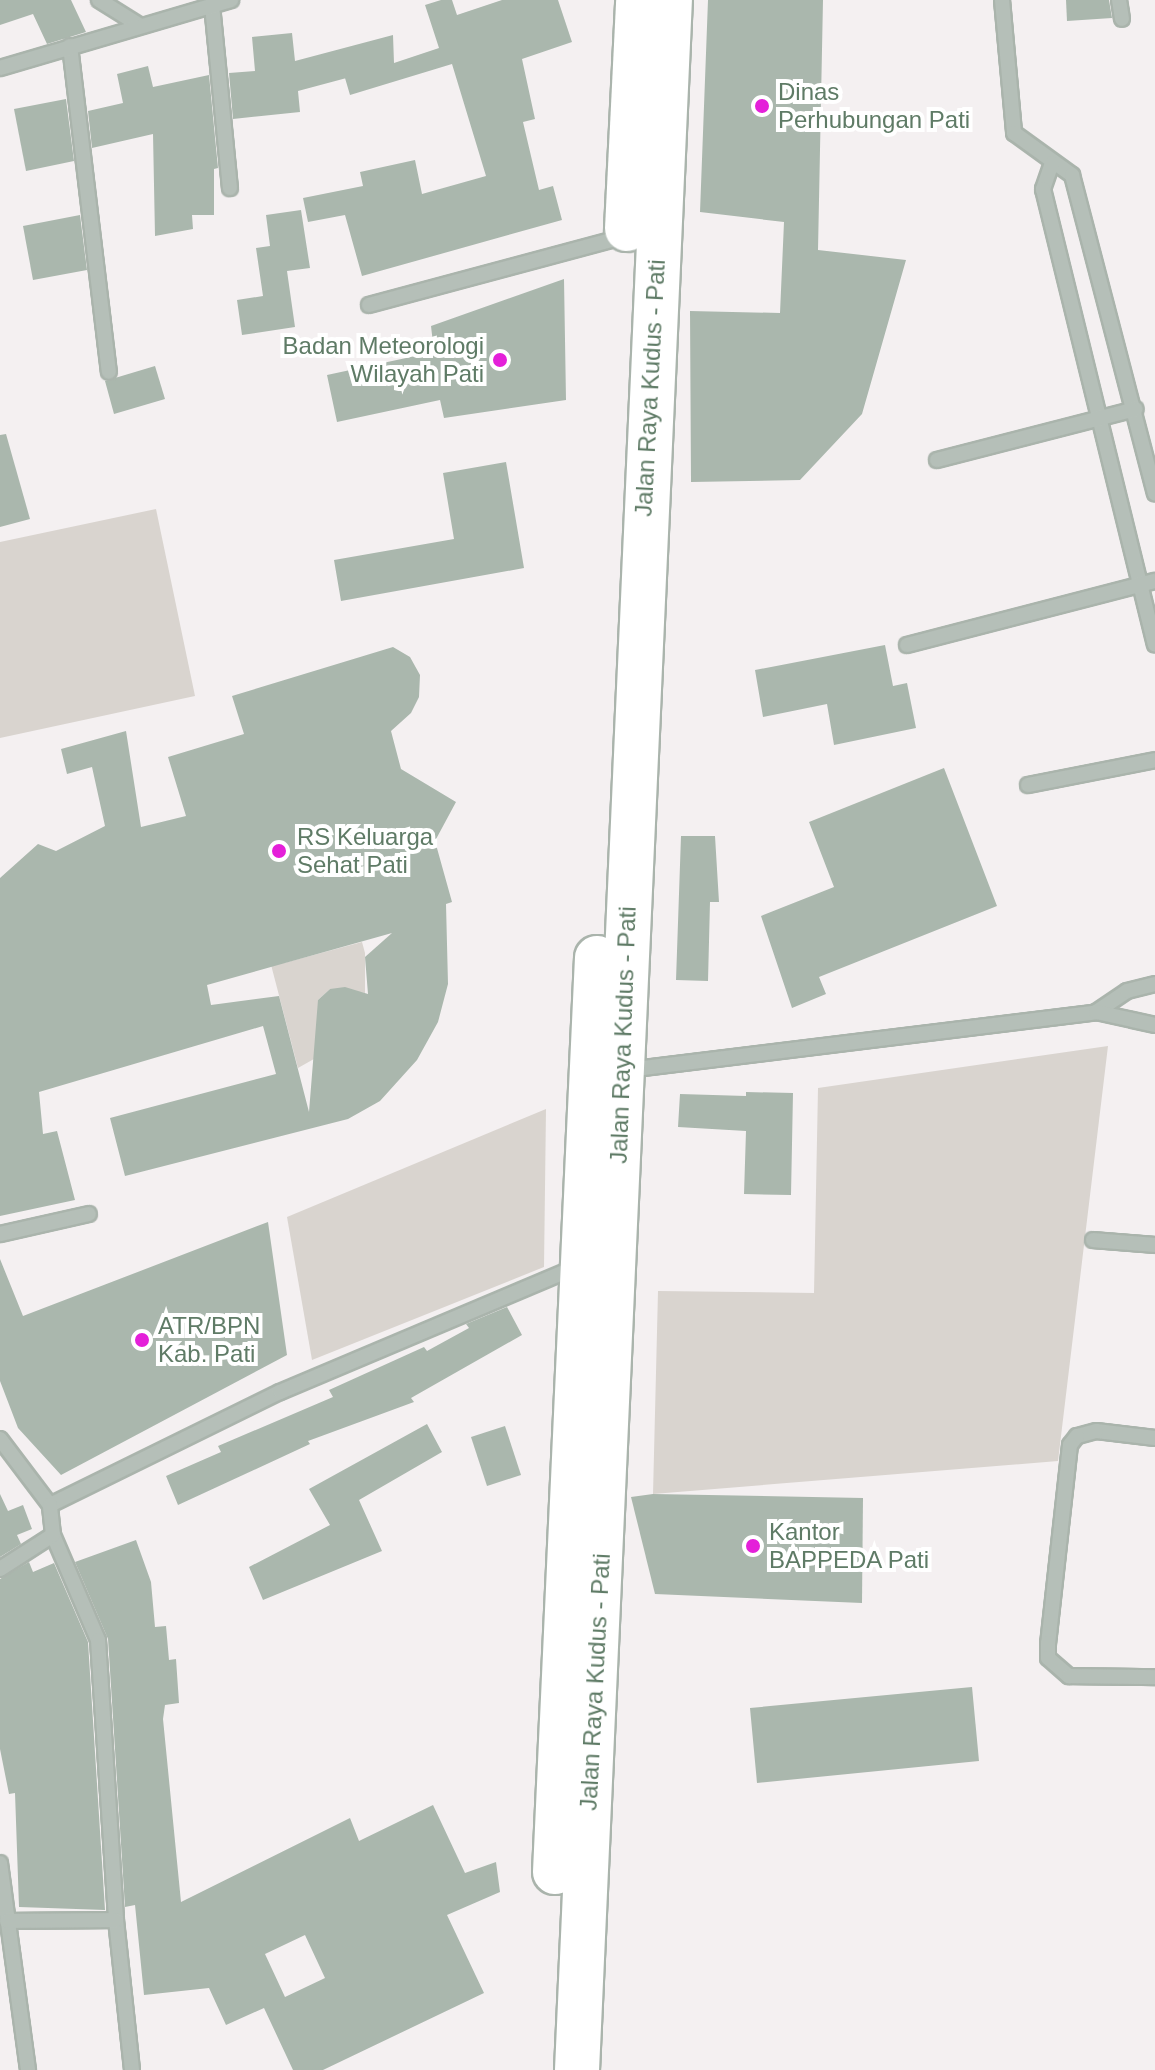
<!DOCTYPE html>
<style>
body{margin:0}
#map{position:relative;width:1155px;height:2070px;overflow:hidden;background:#f4f0f1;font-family:Helvetica,sans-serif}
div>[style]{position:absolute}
.green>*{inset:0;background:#d9d4cf}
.building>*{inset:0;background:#aab7ad}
.roads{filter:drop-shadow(2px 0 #aab4ac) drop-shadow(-2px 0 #aab4ac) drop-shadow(0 2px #aab4ac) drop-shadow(0 -2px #aab4ac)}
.minor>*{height:14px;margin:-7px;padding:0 7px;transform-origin:7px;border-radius:7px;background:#b5bfb8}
.major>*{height:44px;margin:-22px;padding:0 22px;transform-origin:22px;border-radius:22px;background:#fff}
.dots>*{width:22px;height:22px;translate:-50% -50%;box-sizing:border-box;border:4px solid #fff;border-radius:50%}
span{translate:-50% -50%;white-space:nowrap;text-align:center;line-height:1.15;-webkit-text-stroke:8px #fff;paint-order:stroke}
.poi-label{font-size:24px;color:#5f7b66}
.left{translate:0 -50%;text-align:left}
.right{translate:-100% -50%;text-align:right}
.street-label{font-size:24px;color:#5f7b66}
</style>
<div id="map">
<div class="green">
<i style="clip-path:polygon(156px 509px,195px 696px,0 738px,0 542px)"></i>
<i style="clip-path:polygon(275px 934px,284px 963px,362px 942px,365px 953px,365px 993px,330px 989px,318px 1000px,328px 1051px,298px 1068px,264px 938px)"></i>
<i style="clip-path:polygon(1108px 1046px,1058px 1461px,653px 1494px,658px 1291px,814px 1293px,818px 1088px)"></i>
<i style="clip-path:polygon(546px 1109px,544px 1267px,312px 1360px,287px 1217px)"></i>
</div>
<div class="building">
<i style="clip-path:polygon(0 0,71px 0,86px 32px,47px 44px,33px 14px,0 25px)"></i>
<i style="clip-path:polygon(441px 0,452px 0,457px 15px,502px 0,558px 0,572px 42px,522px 59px,535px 119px,523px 122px,539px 190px,553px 186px,562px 220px,362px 276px,345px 215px,308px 222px,303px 198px,363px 186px,360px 172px,415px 160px,422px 194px,486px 176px,452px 64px,350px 95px,345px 78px,354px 76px,298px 91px,300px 112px,233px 119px,229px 73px,255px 71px,252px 37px,292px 33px,295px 61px,393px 35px,394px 63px,439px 48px,425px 5px)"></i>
<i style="clip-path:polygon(708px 0,823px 0,818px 250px,906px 260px,862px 414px,800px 480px,691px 482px,690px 311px,780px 313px,784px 222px,700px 212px)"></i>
<i style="clip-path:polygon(1066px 0,1109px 0,1112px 18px,1067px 21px)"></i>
<i style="clip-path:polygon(148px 66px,153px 87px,209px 75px,218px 168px,214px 169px,214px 215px,192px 215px,193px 229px,155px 236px,153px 134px,92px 148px,88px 111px,123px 103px,117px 74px)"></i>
<i style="clip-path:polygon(66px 99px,74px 161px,26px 171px,14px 109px)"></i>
<i style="clip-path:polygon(301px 210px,310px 268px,287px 271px,295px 327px,242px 335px,237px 300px,263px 296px,256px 248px,270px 246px,266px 215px)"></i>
<i style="clip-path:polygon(80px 215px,87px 270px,33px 280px,23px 226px)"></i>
<i style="clip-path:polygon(564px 279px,566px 400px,444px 418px,440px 400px,337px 422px,327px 375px,434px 352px,431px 326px)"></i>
<i style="clip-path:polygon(155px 366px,165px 399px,114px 414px,105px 381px)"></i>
<i style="clip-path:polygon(6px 434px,30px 519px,0 527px,0 435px)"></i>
<i style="clip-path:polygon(506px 462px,524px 568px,341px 601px,334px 560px,454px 539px,443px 473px)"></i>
<i style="clip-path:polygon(885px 645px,893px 686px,907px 683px,916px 728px,834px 745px,827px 704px,763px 717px,755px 670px)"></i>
<i style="clip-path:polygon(evenodd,393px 647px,410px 657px,420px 675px,419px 697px,411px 713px,391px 731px,401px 769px,456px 802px,435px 841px,452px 902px,446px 904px,448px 984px,438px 1022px,417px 1060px,380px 1101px,348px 1119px,125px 1176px,110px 1118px,276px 1074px,263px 1026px,39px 1092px,43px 1134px,57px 1131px,75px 1200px,0 1216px,0 878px,38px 844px,56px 851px,105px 826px,92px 767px,67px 774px,61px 749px,126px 731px,141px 827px,186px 816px,168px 757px,244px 734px,232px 696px,393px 647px,392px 933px,365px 957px,368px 994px,345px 987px,330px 989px,318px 1000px,309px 1112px,279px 996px,211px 1005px,207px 985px,392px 933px)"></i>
<i style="clip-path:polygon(944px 768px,997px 906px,819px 977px,826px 994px,792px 1008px,761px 916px,834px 887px,809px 822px)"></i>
<i style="clip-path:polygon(681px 836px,715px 836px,719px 902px,710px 902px,708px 981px,676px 980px)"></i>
<i style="clip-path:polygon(746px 1092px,793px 1093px,791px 1195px,744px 1194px,746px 1131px,678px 1127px,680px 1094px,746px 1096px)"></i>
<i style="clip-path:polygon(268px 1222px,287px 1355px,61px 1475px,18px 1428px,0 1381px,0 1259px,23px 1316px)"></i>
<i style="clip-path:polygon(507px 1307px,522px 1335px,411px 1398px,414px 1402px,308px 1441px,310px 1444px,178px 1505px,166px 1476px,221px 1452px,218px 1446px,333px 1397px,329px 1390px,424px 1347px,427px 1351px,469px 1328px,466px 1324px)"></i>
<i style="clip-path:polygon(427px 1424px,442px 1452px,359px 1500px,382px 1551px,263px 1600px,249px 1567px,330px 1525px,309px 1489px)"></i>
<i style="clip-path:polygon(505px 1426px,521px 1475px,487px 1486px,471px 1437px)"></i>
<i style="clip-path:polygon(0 1494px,8px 1511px,23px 1505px,32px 1529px,17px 1535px,21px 1544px,0 1557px)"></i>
<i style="clip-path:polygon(653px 1494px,863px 1498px,862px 1603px,655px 1594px,631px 1497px)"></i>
<i style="clip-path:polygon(evenodd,136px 1540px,151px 1582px,155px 1627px,166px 1626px,169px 1660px,176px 1659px,179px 1703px,165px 1705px,163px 1719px,181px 1902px,350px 1818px,359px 1841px,433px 1805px,465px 1873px,496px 1862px,500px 1892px,447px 1915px,484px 1993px,323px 2070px,293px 2070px,264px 2008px,226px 2025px,209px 1988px,144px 1995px,135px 1905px,125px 1907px,108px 1639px,75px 1562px,136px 1540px,305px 1935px,325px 1978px,285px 1997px,265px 1954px,305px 1935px)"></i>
<i style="clip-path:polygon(29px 1562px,33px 1572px,54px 1563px,88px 1642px,105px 1910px,19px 1907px,15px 1793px,9px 1794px,0 1749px,0 1579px)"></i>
<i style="clip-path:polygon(972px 1687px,979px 1761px,757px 1783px,750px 1708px)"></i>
</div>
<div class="roads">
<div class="minor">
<i style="left:99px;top:0;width:47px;rotate:32deg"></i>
<i style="left:1002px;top:0;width:134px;rotate:84.8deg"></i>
<i style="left:1014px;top:133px;width:72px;rotate:35.9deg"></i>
<i style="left:1072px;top:175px;width:329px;rotate:75.4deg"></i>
<i style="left:1119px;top:0;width:19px;rotate:81deg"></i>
<i style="left:212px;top:5px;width:184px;rotate:84.4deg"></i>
<i style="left:70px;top:46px;width:328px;rotate:83.2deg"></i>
<i style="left:0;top:68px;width:241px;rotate:-16.4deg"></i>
<i style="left:1052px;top:163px;width:28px;rotate:109deg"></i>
<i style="left:1043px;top:189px;width:469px;rotate:76.2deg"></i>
<i style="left:369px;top:305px;width:266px;rotate:-15deg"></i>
<i style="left:937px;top:460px;width:205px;rotate:-14.4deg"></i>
<i style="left:907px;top:645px;width:256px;rotate:-14.5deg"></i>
<i style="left:1028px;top:785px;width:129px;rotate:-11.1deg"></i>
<i style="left:1096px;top:1012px;width:37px;rotate:-34deg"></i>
<i style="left:1127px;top:991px;width:29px;rotate:-14deg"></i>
<i style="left:627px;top:1070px;width:473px;rotate:-7deg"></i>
<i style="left:1096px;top:1012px;width:60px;rotate:12.4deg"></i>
<i style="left:0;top:1234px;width:91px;rotate:-12.7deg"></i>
<i style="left:1093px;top:1240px;width:62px;rotate:4.6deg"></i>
<i style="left:1155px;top:1438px;width:59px;rotate:-173.2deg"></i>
<i style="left:1096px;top:1431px;width:20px;rotate:165deg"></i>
<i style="left:1077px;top:1436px;width:11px;rotate:128deg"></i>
<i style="left:1070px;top:1445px;width:199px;rotate:96.3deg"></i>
<i style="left:1048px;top:1643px;width:15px;rotate:90deg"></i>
<i style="left:1048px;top:1658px;width:28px;rotate:41deg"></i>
<i style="left:1069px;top:1676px;width:86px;rotate:0.7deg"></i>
<i style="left:0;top:1439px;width:83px;rotate:52.9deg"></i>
<i style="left:50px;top:1505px;width:256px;rotate:-26.2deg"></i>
<i style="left:280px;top:1392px;width:324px;rotate:-22.9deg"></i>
<i style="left:53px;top:1535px;width:114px;rotate:66.8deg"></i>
<i style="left:98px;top:1640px;width:281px;rotate:86.3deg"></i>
<i style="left:116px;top:1920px;width:151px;rotate:83.9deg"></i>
<i style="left:0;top:1569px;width:63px;rotate:-32.7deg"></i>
<i style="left:53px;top:1535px;width:30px;rotate:-96deg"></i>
<i style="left:0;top:1863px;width:209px;rotate:82.3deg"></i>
<i style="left:7px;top:1921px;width:109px;rotate:-0.5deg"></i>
</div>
<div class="major">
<i style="left:627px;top:229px;width:229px;rotate:-87.2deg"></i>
<i style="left:555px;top:1872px;width:915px;rotate:-87.37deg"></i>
<i style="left:577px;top:2070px;width:2072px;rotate:-87.43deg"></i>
</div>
</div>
<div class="dots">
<i style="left:762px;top:106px;background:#e420d9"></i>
<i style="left:500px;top:360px;background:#e420d9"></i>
<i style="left:279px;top:851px;background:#e420d9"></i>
<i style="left:142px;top:1340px;background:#e420d9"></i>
<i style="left:753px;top:1546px;background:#e420d9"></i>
</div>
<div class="poi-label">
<span class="left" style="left:778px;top:106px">Dinas<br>Perhubungan Pati</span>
<span class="right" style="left:484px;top:360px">Badan Meteorologi<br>Wilayah Pati</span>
<span class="left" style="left:297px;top:851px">RS Keluarga<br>Sehat Pati</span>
<span class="left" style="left:158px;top:1340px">ATR/BPN<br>Kab. Pati</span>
<span class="left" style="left:769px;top:1546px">Kantor<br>BAPPEDA Pati</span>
</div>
<div class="street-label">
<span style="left:650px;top:388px;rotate:-87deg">Jalan Raya Kudus - Pati</span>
<span style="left:623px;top:1035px;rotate:-88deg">Jalan Raya Kudus - Pati</span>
<span style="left:595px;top:1682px;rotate:-87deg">Jalan Raya Kudus - Pati</span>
</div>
</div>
